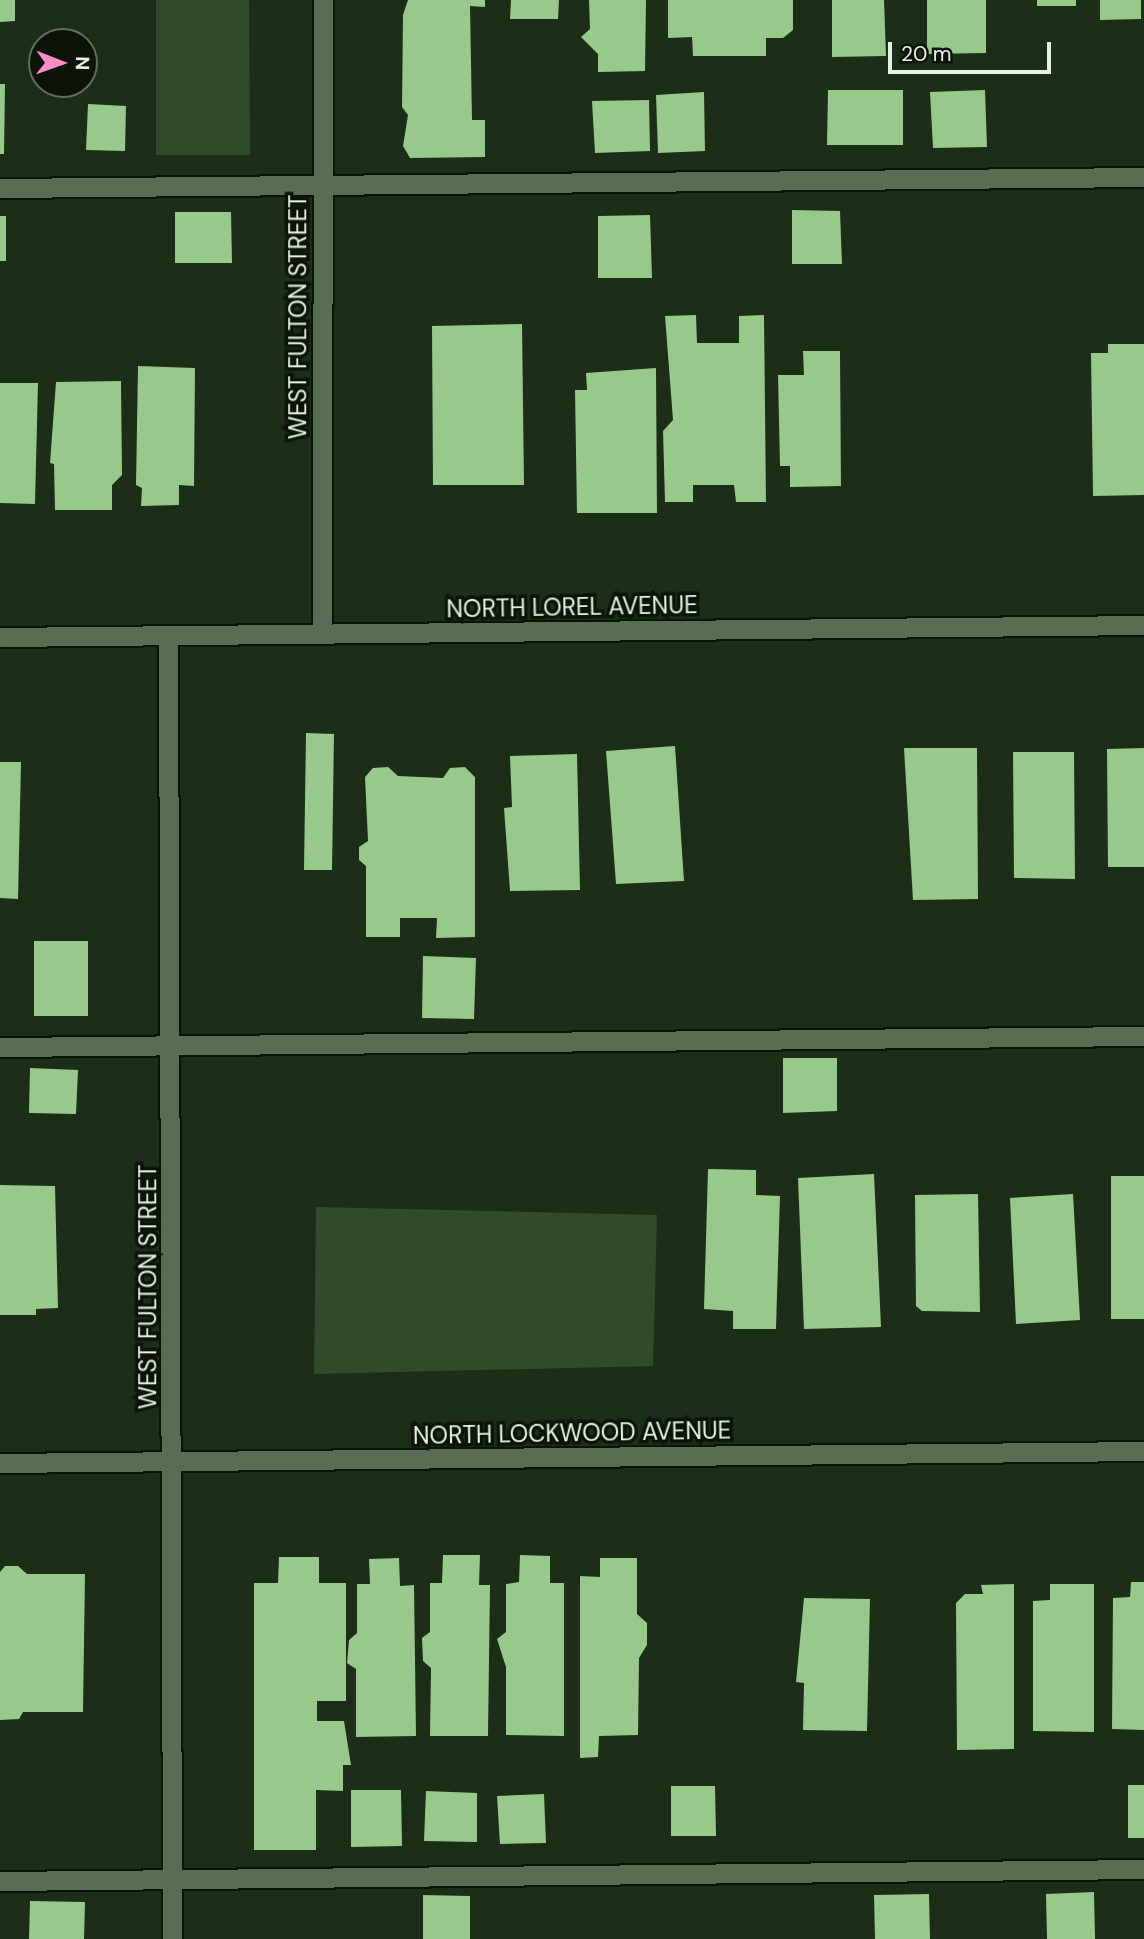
<!DOCTYPE html>
<style>
body{margin:0}
#map{position:relative;width:1144px;height:1939px;overflow:hidden;background:#1c2e17;font-family:"DM Sans",sans-serif}
div>[style]{position:absolute}
.green>*{inset:0;background:#324c2b}
.building>*{inset:0;background:#96c98a}
.roads{filter:drop-shadow(2px 0 #051603) drop-shadow(-2px 0 #051603) drop-shadow(0 2px #051603) drop-shadow(0 -2px #051603)}
.service>*{height:19px;margin:-9.5px;padding:0 9.5px;transform-origin:9.5px;border-radius:9.5px;background:#586d53}
.minor>*{height:19px;margin:-9.5px;padding:0 9.5px;transform-origin:9.5px;border-radius:9.5px;background:#586d53}
span{translate:-50% -50%;white-space:nowrap;text-align:center;line-height:1.15;-webkit-text-stroke:7px #0c140a;paint-order:stroke}
.street-label{font-size:24px;color:#e6f2e3}
.north{position:absolute;left:28px;top:28px;width:70px;height:70px;box-sizing:border-box;background:#0c140a;border:2px solid #636d61;border-radius:50%;rotate:91deg;font-size:19px;font-weight:700;line-height:28px;text-align:center;color:#e6f2e3}
.north::after{content:'';display:block;margin:auto;width:24px;height:32px;background:#fb8fc5;clip-path:polygon(50% 0,100% 100%,50% 72%,0 100%)}
.scale{position:absolute;left:888px;top:42px;width:163px;height:32px;box-sizing:border-box;border:4px solid #e6f2e3;border-top:0;padding-left:9px;font-size:21px;line-height:24px;white-space:nowrap;color:#e6f2e3;-webkit-text-stroke:5px #0c140a;paint-order:stroke}
</style>
<div id="map">
<div class="green">
<i style="clip-path:polygon(156px 0,249px 0,250px 155px,156px 155px)"></i>
<i style="clip-path:polygon(316px 1207px,657px 1215px,653px 1366px,314px 1374px)"></i>
</div>
<div class="building">
<i style="clip-path:polygon(0 0,15px 0,15px 21px,0 22px)"></i>
<i style="clip-path:polygon(408px 0,485px 0,485px 7px,470px 6px,472px 120px,485px 120px,485px 157px,410px 158px,403px 146px,408px 115px,402px 107px,403px 15px)"></i>
<i style="clip-path:polygon(511px 0,559px 0,558px 19px,510px 19px)"></i>
<i style="clip-path:polygon(589px 0,646px 0,645px 71px,598px 72px,598px 54px,581px 37px,590px 29px)"></i>
<i style="clip-path:polygon(668px 0,793px 0,793px 30px,783px 38px,766px 38px,766px 56px,693px 56px,692px 37px,668px 38px)"></i>
<i style="clip-path:polygon(832px 0,884px 0,886px 56px,832px 57px)"></i>
<i style="clip-path:polygon(927px 0,986px 0,986px 53px,927px 54px)"></i>
<i style="clip-path:polygon(1037px 0,1076px 0,1076px 6px,1037px 6px)"></i>
<i style="clip-path:polygon(1100px 0,1141px 0,1141px 19px,1100px 20px)"></i>
<i style="clip-path:polygon(0 84px,5px 84px,4px 154px,0 154px)"></i>
<i style="clip-path:polygon(828px 90px,903px 90px,903px 145px,827px 145px)"></i>
<i style="clip-path:polygon(985px 90px,987px 147px,933px 148px,930px 92px)"></i>
<i style="clip-path:polygon(704px 92px,705px 151px,658px 153px,656px 95px)"></i>
<i style="clip-path:polygon(649px 100px,650px 151px,595px 153px,592px 101px)"></i>
<i style="clip-path:polygon(88px 104px,126px 106px,125px 151px,86px 150px)"></i>
<i style="clip-path:polygon(792px 210px,840px 211px,842px 264px,792px 264px)"></i>
<i style="clip-path:polygon(175px 212px,231px 212px,232px 263px,175px 263px)"></i>
<i style="clip-path:polygon(650px 215px,652px 278px,598px 278px,598px 216px)"></i>
<i style="clip-path:polygon(0 216px,6px 216px,6px 261px,0 261px)"></i>
<i style="clip-path:polygon(696px 315px,697px 343px,739px 343px,739px 316px,764px 315px,766px 502px,736px 502px,734px 485px,693px 485px,693px 502px,665px 502px,663px 431px,673px 420px,665px 316px)"></i>
<i style="clip-path:polygon(522px 324px,524px 485px,433px 485px,432px 326px)"></i>
<i style="clip-path:polygon(1108px 344px,1144px 344px,1144px 495px,1093px 496px,1091px 353px,1108px 353px)"></i>
<i style="clip-path:polygon(803px 351px,840px 351px,841px 486px,790px 487px,790px 466px,780px 466px,778px 375px,804px 375px)"></i>
<i style="clip-path:polygon(138px 366px,195px 368px,194px 486px,179px 485px,179px 505px,141px 506px,142px 488px,136px 485px)"></i>
<i style="clip-path:polygon(656px 368px,657px 513px,577px 513px,575px 390px,587px 390px,586px 373px)"></i>
<i style="clip-path:polygon(121px 381px,122px 475px,112px 485px,112px 510px,55px 510px,54px 464px,50px 463px,56px 382px)"></i>
<i style="clip-path:polygon(0 383px,38px 383px,35px 504px,0 503px)"></i>
<i style="clip-path:polygon(306px 733px,334px 734px,332px 870px,304px 870px)"></i>
<i style="clip-path:polygon(675px 746px,684px 881px,616px 884px,606px 751px)"></i>
<i style="clip-path:polygon(904px 748px,977px 748px,978px 899px,913px 900px)"></i>
<i style="clip-path:polygon(1144px 748px,1144px 867px,1108px 867px,1107px 749px)"></i>
<i style="clip-path:polygon(1013px 752px,1074px 752px,1075px 879px,1014px 878px)"></i>
<i style="clip-path:polygon(577px 754px,580px 890px,510px 891px,504px 808px,512px 807px,510px 756px)"></i>
<i style="clip-path:polygon(0 762px,21px 762px,18px 899px,0 898px)"></i>
<i style="clip-path:polygon(388px 767px,398px 776px,443px 778px,450px 768px,465px 767px,475px 777px,475px 937px,436px 938px,437px 918px,400px 918px,400px 937px,366px 937px,366px 866px,359px 860px,359px 847px,368px 841px,365px 777px,373px 768px)"></i>
<i style="clip-path:polygon(34px 941px,88px 941px,88px 1016px,34px 1016px)"></i>
<i style="clip-path:polygon(423px 956px,476px 958px,474px 1019px,422px 1018px)"></i>
<i style="clip-path:polygon(783px 1058px,837px 1058px,837px 1111px,783px 1113px)"></i>
<i style="clip-path:polygon(30px 1068px,78px 1070px,76px 1114px,29px 1113px)"></i>
<i style="clip-path:polygon(708px 1169px,756px 1170px,756px 1195px,780px 1196px,776px 1329px,733px 1329px,733px 1311px,704px 1309px)"></i>
<i style="clip-path:polygon(874px 1174px,881px 1327px,804px 1329px,798px 1178px)"></i>
<i style="clip-path:polygon(1111px 1176px,1144px 1176px,1144px 1319px,1111px 1319px)"></i>
<i style="clip-path:polygon(0 1185px,55px 1186px,58px 1308px,36px 1309px,36px 1315px,0 1315px)"></i>
<i style="clip-path:polygon(978px 1194px,980px 1312px,922px 1311px,916px 1306px,915px 1195px)"></i>
<i style="clip-path:polygon(1073px 1194px,1080px 1320px,1016px 1324px,1010px 1198px)"></i>
<i style="clip-path:polygon(443px 1555px,480px 1555px,479px 1585px,490px 1585px,488px 1736px,430px 1736px,431px 1668px,423px 1661px,422px 1638px,430px 1632px,430px 1583px,442px 1583px)"></i>
<i style="clip-path:polygon(520px 1555px,550px 1556px,550px 1583px,564px 1583px,564px 1736px,506px 1735px,506px 1667px,497px 1639px,506px 1632px,506px 1584px,519px 1582px)"></i>
<i style="clip-path:polygon(279px 1557px,319px 1557px,319px 1583px,346px 1583px,346px 1701px,317px 1701px,317px 1721px,344px 1721px,351px 1765px,343px 1765px,343px 1791px,316px 1790px,316px 1850px,254px 1850px,254px 1583px,278px 1583px)"></i>
<i style="clip-path:polygon(399px 1558px,400px 1586px,414px 1585px,416px 1736px,356px 1737px,356px 1669px,347px 1663px,349px 1640px,357px 1633px,357px 1584px,370px 1584px,369px 1559px)"></i>
<i style="clip-path:polygon(600px 1558px,637px 1558px,637px 1614px,647px 1623px,647px 1645px,639px 1658px,638px 1735px,599px 1736px,598px 1757px,580px 1758px,580px 1576px,600px 1577px)"></i>
<i style="clip-path:polygon(5px 1566px,18px 1566px,27px 1574px,85px 1574px,83px 1712px,23px 1712px,19px 1719px,0 1720px,0 1572px)"></i>
<i style="clip-path:polygon(1131px 1582px,1144px 1582px,1144px 1730px,1112px 1729px,1113px 1598px,1130px 1597px)"></i>
<i style="clip-path:polygon(1014px 1584px,1014px 1749px,957px 1750px,956px 1603px,965px 1594px,983px 1594px,981px 1585px)"></i>
<i style="clip-path:polygon(1050px 1584px,1094px 1584px,1094px 1732px,1033px 1731px,1033px 1601px,1050px 1600px)"></i>
<i style="clip-path:polygon(804px 1598px,870px 1599px,867px 1731px,803px 1730px,804px 1683px,796px 1682px)"></i>
<i style="clip-path:polygon(1128px 1785px,1144px 1785px,1144px 1838px,1128px 1838px)"></i>
<i style="clip-path:polygon(671px 1786px,715px 1786px,716px 1836px,671px 1836px)"></i>
<i style="clip-path:polygon(351px 1790px,401px 1790px,402px 1846px,351px 1847px)"></i>
<i style="clip-path:polygon(426px 1791px,477px 1793px,477px 1842px,424px 1841px)"></i>
<i style="clip-path:polygon(544px 1794px,546px 1843px,500px 1844px,497px 1796px)"></i>
<i style="clip-path:polygon(1094px 1892px,1095px 1939px,1047px 1939px,1046px 1894px)"></i>
<i style="clip-path:polygon(929px 1894px,930px 1939px,875px 1939px,874px 1895px)"></i>
<i style="clip-path:polygon(423px 1895px,470px 1896px,470px 1939px,423px 1939px)"></i>
<i style="clip-path:polygon(30px 1901px,85px 1902px,84px 1939px,29px 1939px)"></i>
</div>
<div class="roads">
<div class="service">
<i style="left:0;top:188px;width:1144px;rotate:-0.55deg"></i>
<i style="left:0;top:1047px;width:1144px;rotate:-0.55deg"></i>
<i style="left:0;top:1881px;width:1144px;rotate:-0.6deg"></i>
</div>
<div class="minor">
<i style="left:322px;top:634px;width:634px;rotate:-89.91deg"></i>
<i style="left:168px;top:635px;width:1304px;rotate:89.82deg"></i>
<i style="left:0;top:637px;width:1144px;rotate:-0.6deg"></i>
<i style="left:0;top:1463px;width:1144px;rotate:-0.6deg"></i>
</div>
</div>
<div class="street-label">
<span style="left:298px;top:317px;rotate:-90deg">WEST FULTON STREET</span>
<span style="left:572px;top:607px;rotate:-1deg">NORTH LOREL AVENUE</span>
<span style="left:148px;top:1287px;rotate:-90deg">WEST FULTON STREET</span>
<span style="left:572px;top:1433px;rotate:-1deg">NORTH LOCKWOOD AVENUE</span>
</div>
<div class="north">N</div>
<div class="scale">20 m</div>
</div>
